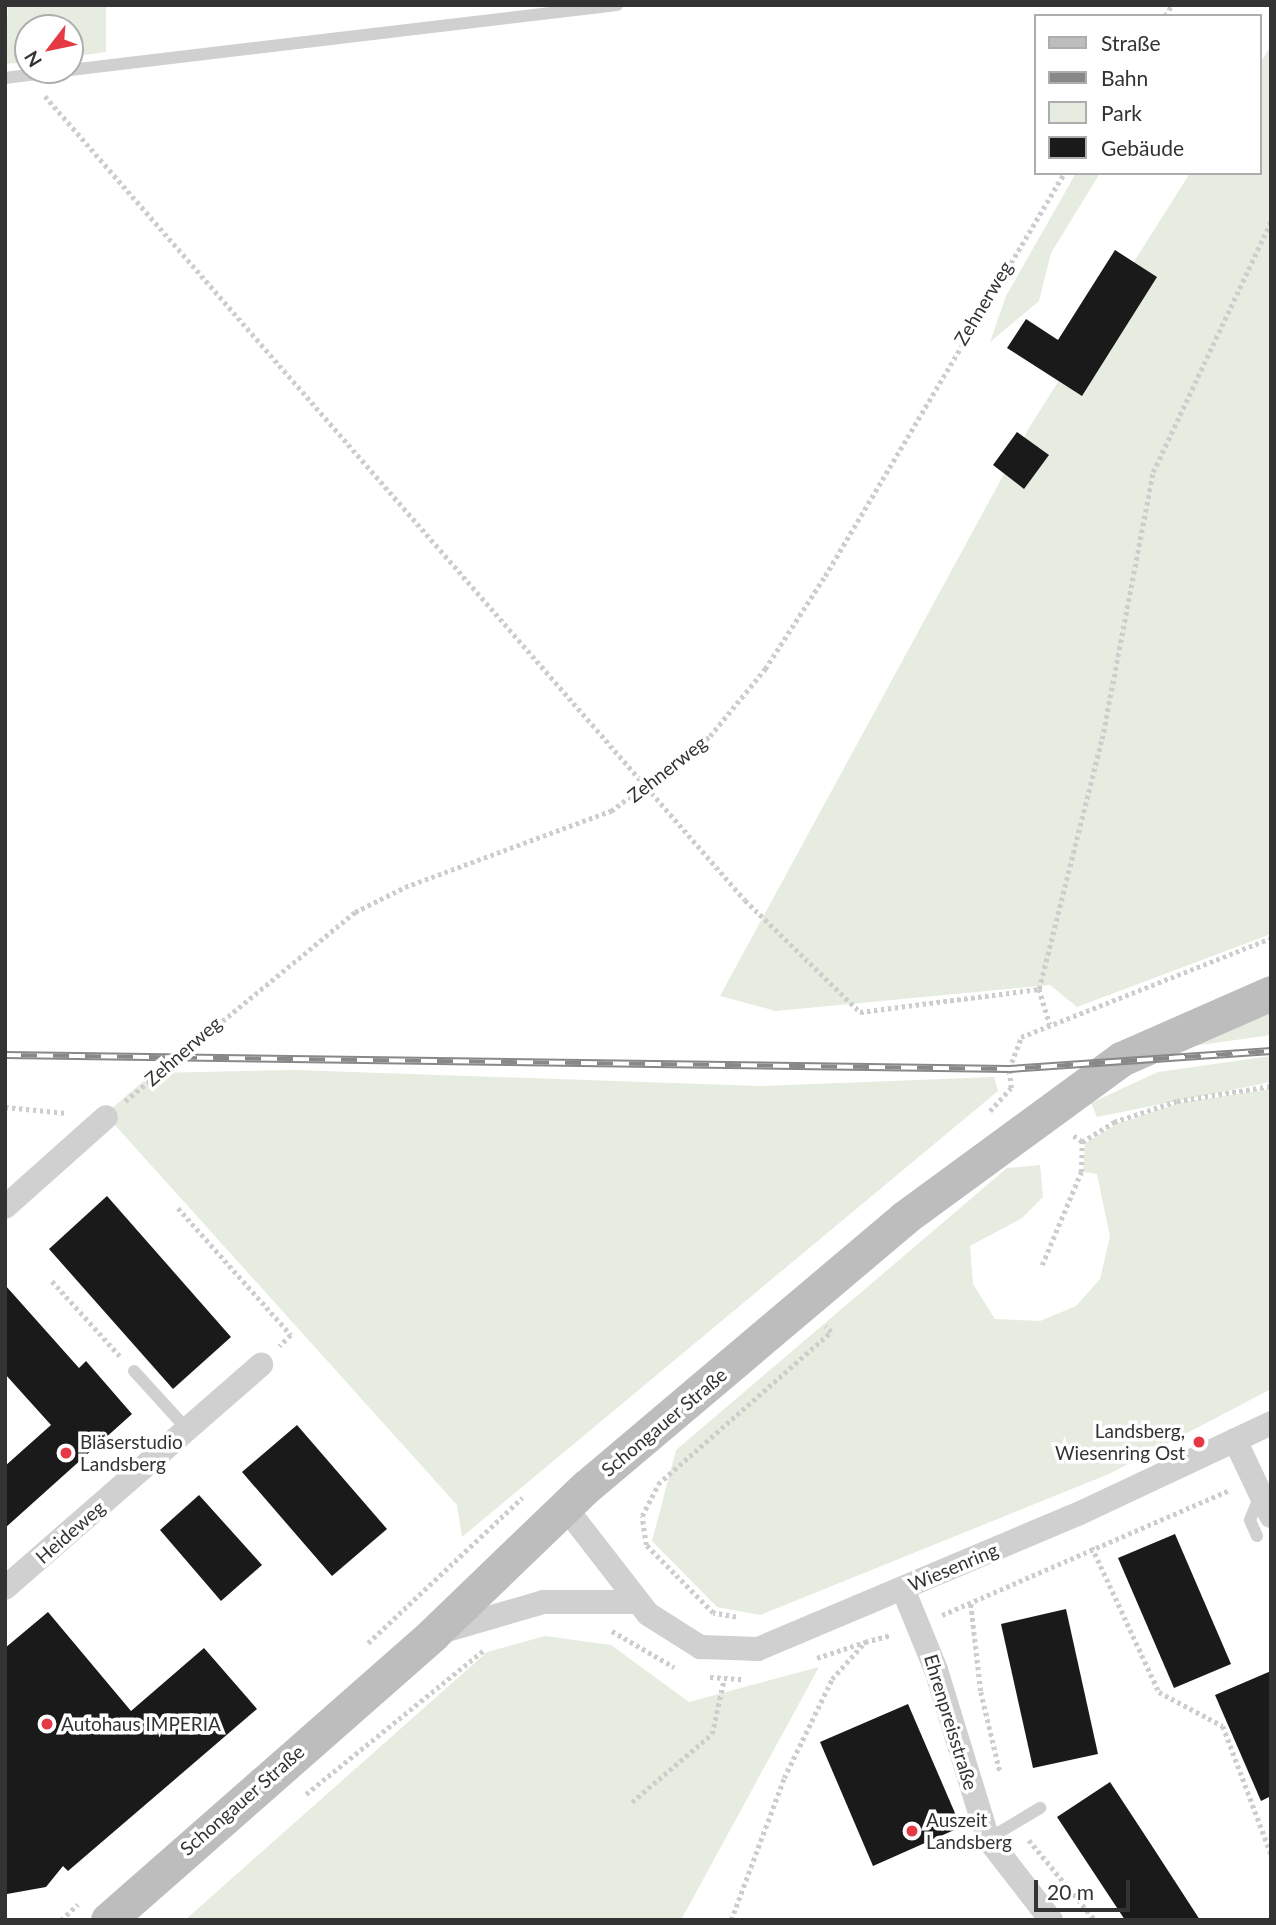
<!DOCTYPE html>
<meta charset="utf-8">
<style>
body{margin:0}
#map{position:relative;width:1276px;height:1925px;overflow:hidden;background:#fff;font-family:Lato,sans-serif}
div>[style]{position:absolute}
.green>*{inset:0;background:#e6ecdf}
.building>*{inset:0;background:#1a1a1a}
.path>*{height:4.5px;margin-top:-2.25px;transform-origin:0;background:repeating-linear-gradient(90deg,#cdcdcd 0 3.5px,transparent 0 7px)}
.lane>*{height:12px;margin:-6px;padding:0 6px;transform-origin:6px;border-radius:6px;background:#d0d0d0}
.street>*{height:24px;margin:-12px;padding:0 12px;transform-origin:12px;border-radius:12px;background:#d0d0d0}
.secondary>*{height:35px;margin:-17.5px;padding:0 17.5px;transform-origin:17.5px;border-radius:17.5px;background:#bdbdbd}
.rail>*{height:8px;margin-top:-4px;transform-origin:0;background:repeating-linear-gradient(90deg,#fff 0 16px,#888 0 32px);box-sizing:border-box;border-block:2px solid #888}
.dots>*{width:19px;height:19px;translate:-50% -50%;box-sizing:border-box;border:4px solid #fff;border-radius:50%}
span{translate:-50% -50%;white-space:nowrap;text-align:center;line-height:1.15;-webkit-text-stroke:7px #fff;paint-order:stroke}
.street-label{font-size:19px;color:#333}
.poi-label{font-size:19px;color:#333}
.right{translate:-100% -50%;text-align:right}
.left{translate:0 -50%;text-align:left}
.frame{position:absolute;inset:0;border:7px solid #333;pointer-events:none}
.legend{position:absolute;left:1034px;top:14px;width:228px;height:161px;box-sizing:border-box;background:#fff;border:2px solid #adadad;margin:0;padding:9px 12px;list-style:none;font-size:21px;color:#333}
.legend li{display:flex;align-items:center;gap:14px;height:35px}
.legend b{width:35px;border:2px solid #adadad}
.north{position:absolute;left:14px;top:14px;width:70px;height:70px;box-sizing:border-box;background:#fff;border:2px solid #adadad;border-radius:50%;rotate:238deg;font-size:19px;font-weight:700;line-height:28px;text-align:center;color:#333}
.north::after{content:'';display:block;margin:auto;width:24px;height:32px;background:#e63946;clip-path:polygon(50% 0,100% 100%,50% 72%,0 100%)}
.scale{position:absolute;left:1034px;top:1880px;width:96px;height:32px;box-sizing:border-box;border:4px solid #333;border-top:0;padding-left:9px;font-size:21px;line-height:24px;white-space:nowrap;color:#333;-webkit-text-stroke:5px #fff;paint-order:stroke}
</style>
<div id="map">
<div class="green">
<i style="clip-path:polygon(8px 5px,106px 5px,106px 52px,70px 57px,70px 28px,28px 28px,28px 62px,5px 64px)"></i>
<i style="clip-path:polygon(1271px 46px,1271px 934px,1077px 1007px,1050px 985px,776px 1011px,720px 996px,1029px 428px,1190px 173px,1260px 173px,1260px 63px)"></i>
<i style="clip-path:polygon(1076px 173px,1100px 173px,1051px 253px,1039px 301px,990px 342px,1006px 296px)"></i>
<i style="clip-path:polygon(1271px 1009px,1271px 1035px,1179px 1048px)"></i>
<i style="clip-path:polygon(1271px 1056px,1271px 1082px,1097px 1117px,1091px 1103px,1158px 1072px)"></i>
<i style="clip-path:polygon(295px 1070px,759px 1086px,994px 1077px,998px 1091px,462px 1537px,457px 1505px,105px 1114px,153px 1073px)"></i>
<i style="clip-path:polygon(1271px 1089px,1271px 1389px,1109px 1474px,760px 1615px,717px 1607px,652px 1541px,676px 1450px,1007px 1168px,1040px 1165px,1043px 1197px,1022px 1218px,970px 1246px,973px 1284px,995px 1319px,1040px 1321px,1076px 1306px,1100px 1279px,1110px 1237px,1097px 1174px,1083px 1172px,1085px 1143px,1117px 1124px,1179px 1103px)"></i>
<i style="clip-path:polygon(545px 1636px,611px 1645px,689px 1702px,819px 1667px,681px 1920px,185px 1920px,487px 1652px)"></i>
</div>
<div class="building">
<i style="clip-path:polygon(1115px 250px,1157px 277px,1082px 396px,1007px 348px,1026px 319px,1058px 340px)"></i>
<i style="clip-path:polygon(1017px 432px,1049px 455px,1024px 489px,993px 465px)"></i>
<i style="clip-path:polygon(107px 1196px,231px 1337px,173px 1389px,49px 1249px)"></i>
<i style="clip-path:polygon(5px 1285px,79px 1368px,86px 1361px,132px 1414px,5px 1528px,5px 1466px,51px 1425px,5px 1374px)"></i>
<i style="clip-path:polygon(297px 1425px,387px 1529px,332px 1576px,242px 1472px)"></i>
<i style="clip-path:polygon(199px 1495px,262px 1565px,221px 1601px,160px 1530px)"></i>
<i style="clip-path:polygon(1175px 1534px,1231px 1664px,1174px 1688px,1118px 1558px)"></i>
<i style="clip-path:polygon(1066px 1609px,1098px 1754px,1033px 1768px,1001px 1624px)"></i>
<i style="clip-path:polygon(48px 1612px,131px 1711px,204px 1648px,257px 1709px,68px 1871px,63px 1866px,46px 1887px,7px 1894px,5px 1648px)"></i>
<i style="clip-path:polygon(1271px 1671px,1271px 1796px,1261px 1801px,1215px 1695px)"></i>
<i style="clip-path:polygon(908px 1704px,961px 1827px,873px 1866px,820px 1742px)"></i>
<i style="clip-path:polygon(1110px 1782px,1152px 1846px,1200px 1920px,1125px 1920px,1057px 1817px)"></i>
</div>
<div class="path">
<i style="left:1165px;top:16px;width:13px;rotate:-58deg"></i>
<i style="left:45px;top:96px;width:1066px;rotate:48.96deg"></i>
<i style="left:745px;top:900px;width:161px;rotate:44.2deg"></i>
<i style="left:860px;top:1012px;width:180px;rotate:-7.3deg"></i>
<i style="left:1039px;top:989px;width:37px;rotate:73deg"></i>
<i style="left:1039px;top:989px;width:258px;rotate:-75.9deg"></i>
<i style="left:1102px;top:739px;width:272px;rotate:-79.2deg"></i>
<i style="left:1153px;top:472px;width:277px;rotate:-64.8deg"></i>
<i style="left:125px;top:1101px;width:298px;rotate:-39.4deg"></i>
<i style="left:355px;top:912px;width:56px;rotate:-26.6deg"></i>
<i style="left:405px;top:887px;width:220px;rotate:-20.3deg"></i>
<i style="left:611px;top:811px;width:124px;rotate:-37.1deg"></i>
<i style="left:710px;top:736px;width:87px;rotate:-50.6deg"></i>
<i style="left:765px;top:669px;width:111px;rotate:-57.2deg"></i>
<i style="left:825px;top:576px;width:469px;rotate:-59.3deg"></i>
<i style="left:5px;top:1107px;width:62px;rotate:5.5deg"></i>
<i style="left:990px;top:1111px;width:31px;rotate:-48deg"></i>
<i style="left:1011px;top:1088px;width:19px;rotate:-96deg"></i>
<i style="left:1009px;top:1069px;width:34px;rotate:-69deg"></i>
<i style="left:1021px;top:1037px;width:269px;rotate:-21.6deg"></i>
<i style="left:1082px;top:1142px;width:38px;rotate:-32deg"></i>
<i style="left:1114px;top:1122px;width:66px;rotate:-18.4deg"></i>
<i style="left:1177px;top:1101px;width:95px;rotate:-9.1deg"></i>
<i style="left:178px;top:1208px;width:170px;rotate:48.3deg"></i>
<i style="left:291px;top:1335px;width:16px;rotate:135deg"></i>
<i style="left:1042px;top:1265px;width:101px;rotate:-67.2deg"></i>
<i style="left:1081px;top:1172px;width:30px;rotate:-88deg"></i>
<i style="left:1082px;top:1142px;width:12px;rotate:-145deg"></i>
<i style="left:52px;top:1281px;width:101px;rotate:47.8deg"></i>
<i style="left:1092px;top:1547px;width:160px;rotate:65.2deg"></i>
<i style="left:1159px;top:1692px;width:72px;rotate:28deg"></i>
<i style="left:1223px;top:1726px;width:137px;rotate:69.4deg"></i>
<i style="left:971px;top:1604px;width:89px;rotate:83.5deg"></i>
<i style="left:981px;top:1692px;width:82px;rotate:76.6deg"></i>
<i style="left:942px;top:1615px;width:313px;rotate:-23.5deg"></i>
<i style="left:736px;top:1617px;width:23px;rotate:-170deg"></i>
<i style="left:713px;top:1613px;width:95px;rotate:-134.6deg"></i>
<i style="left:646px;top:1545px;width:29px;rotate:-98deg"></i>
<i style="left:642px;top:1516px;width:36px;rotate:-63deg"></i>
<i style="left:658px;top:1484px;width:230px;rotate:-41.3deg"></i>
<i style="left:831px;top:1332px;width:8px;rotate:-135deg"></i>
<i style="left:612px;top:1631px;width:72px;rotate:30.1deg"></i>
<i style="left:368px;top:1643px;width:212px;rotate:-43.3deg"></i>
<i style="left:817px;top:1658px;width:51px;rotate:-18.4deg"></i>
<i style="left:710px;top:1677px;width:32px;rotate:4deg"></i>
<i style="left:306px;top:1794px;width:229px;rotate:-39deg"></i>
<i style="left:632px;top:1802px;width:105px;rotate:-40.4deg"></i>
<i style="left:712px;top:1734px;width:56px;rotate:-77.7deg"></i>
<i style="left:1029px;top:1840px;width:104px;rotate:50.5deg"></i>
<i style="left:61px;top:1920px;width:23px;rotate:-43deg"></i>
<i style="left:731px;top:1920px;width:152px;rotate:-69.5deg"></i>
<i style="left:784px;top:1778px;width:110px;rotate:-64.1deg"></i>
<i style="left:832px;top:1679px;width:50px;rotate:-48.3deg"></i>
<i style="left:865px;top:1642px;width:27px;rotate:-15deg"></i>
</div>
<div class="lane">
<i style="left:70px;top:70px;width:551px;rotate:-6.78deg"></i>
<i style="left:5px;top:78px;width:64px;rotate:-7.2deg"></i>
<i style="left:134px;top:1371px;width:79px;rotate:47.6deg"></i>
<i style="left:1257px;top:1536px;width:17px;rotate:-114deg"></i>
<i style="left:1250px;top:1520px;width:27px;rotate:-68deg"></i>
<i style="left:988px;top:1839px;width:61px;rotate:-30.8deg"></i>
</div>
<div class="street">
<i style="left:5px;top:1207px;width:135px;rotate:-41.7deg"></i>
<i style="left:1235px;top:1440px;width:84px;rotate:64.7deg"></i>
<i style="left:565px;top:1507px;width:135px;rotate:52.2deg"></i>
<i style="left:648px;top:1614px;width:62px;rotate:32.4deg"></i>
<i style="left:700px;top:1647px;width:58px;rotate:2deg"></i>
<i style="left:758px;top:1649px;width:347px;rotate:-22.9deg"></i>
<i style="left:1078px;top:1514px;width:213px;rotate:-25.2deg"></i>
<i style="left:5px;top:1588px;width:340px;rotate:-41.1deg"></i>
<i style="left:903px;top:1589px;width:87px;rotate:67.8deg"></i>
<i style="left:936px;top:1670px;width:177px;rotate:72.9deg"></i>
<i style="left:988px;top:1839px;width:103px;rotate:52.1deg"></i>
<i style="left:437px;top:1633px;width:111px;rotate:-16.2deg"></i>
<i style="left:544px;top:1602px;width:92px"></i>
</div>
<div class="secondary">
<i style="left:108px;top:1920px;width:433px;rotate:-41.3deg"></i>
<i style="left:433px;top:1634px;width:212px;rotate:-43.9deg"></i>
<i style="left:586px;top:1487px;width:417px;rotate:-40.2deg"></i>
<i style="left:904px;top:1218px;width:269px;rotate:-36.2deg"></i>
<i style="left:1121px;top:1059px;width:164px;rotate:-23.7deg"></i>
</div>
<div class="rail">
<i style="left:5px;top:1055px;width:1004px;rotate:0.8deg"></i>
<i style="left:1009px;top:1069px;width:263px;rotate:-3.9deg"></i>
</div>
<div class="dots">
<i style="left:1199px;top:1442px;background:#e63946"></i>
<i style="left:66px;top:1453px;background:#e63946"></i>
<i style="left:47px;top:1724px;background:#e63946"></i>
<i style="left:912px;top:1831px;background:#e63946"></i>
</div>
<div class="street-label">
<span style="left:983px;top:303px;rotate:-59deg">Zehnerweg</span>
<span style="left:667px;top:769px;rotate:-38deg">Zehnerweg</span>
<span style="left:183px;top:1051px;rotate:-41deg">Zehnerweg</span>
<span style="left:664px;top:1422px;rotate:-40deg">Schongauer Straße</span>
<span style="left:70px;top:1532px;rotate:-41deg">Heideweg</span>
<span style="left:953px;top:1567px;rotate:-23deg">Wiesenring</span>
<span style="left:951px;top:1722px;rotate:73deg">Ehrenpreisstraße</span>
<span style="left:242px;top:1800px;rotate:-41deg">Schongauer Straße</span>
</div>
<div class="poi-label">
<span class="right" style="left:1185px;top:1442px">Landsberg,<br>Wiesenring Ost</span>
<span class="left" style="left:80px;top:1453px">Bläserstudio<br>Landsberg</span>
<span class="left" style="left:61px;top:1724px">Autohaus IMPERIA</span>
<span class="left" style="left:926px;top:1831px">Auszeit<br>Landsberg</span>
</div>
<div class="frame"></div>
<ul class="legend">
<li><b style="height:9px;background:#bdbdbd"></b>Straße</li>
<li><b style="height:9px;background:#888"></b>Bahn</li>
<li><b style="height:19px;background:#e6ecdf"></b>Park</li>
<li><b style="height:19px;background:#1a1a1a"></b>Gebäude</li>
</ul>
<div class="north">N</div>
<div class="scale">20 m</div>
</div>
